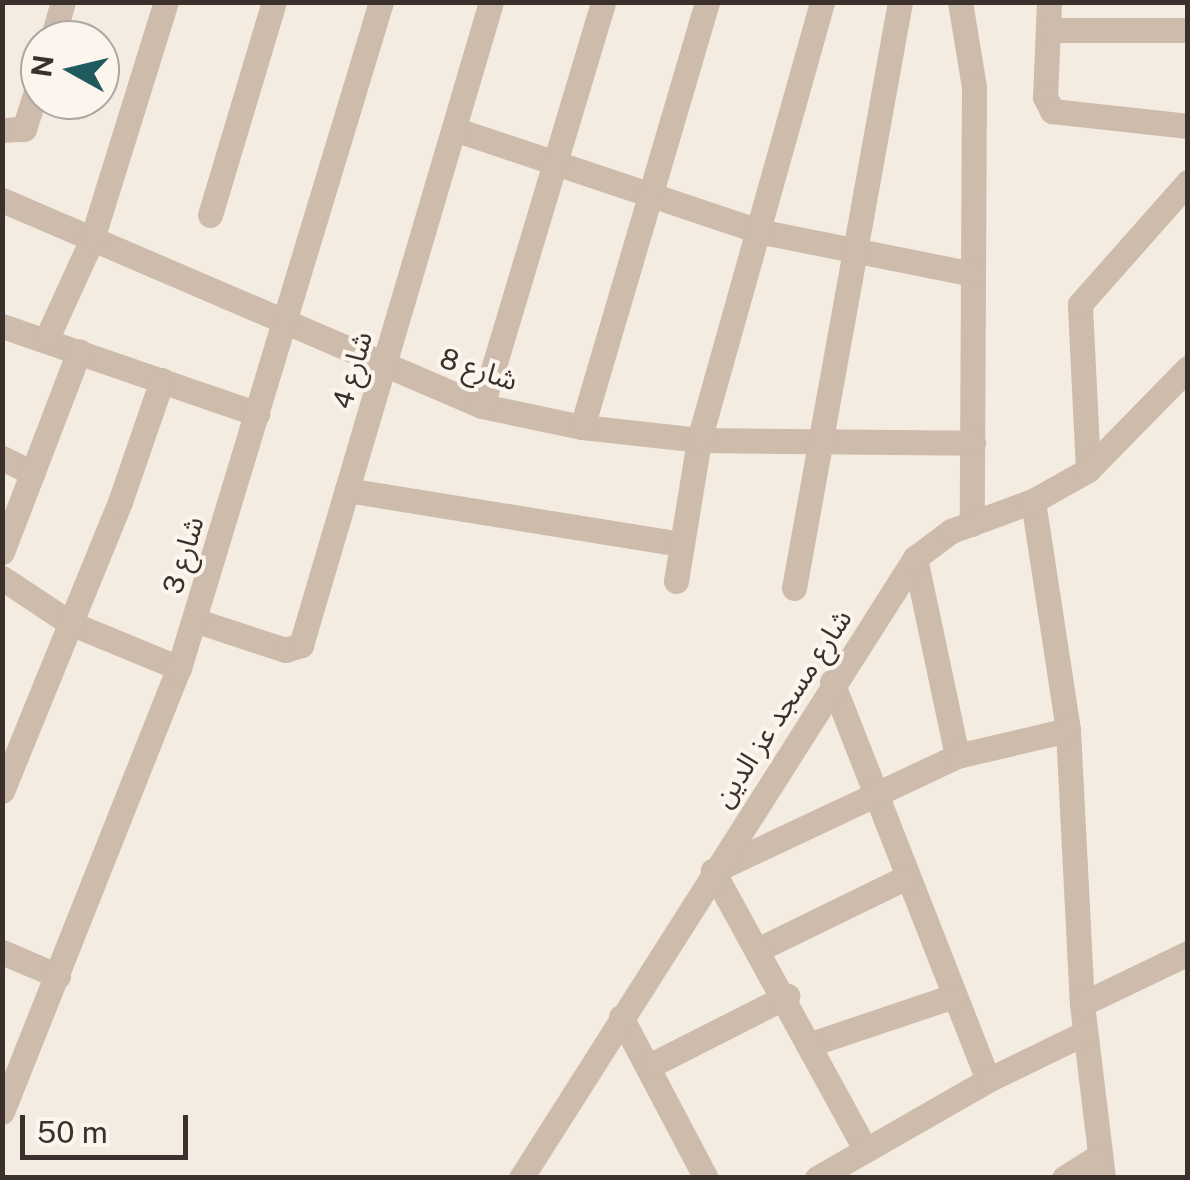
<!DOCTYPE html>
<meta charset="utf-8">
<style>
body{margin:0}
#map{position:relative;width:1190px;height:1180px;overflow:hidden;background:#f4ebe1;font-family:"Public Sans","Noto Sans Arabic",sans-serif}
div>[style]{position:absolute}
.minor>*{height:25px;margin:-12.5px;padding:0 12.5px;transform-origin:12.5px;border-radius:12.5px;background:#cdbbac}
span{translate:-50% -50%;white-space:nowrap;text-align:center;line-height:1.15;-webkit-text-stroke:8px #fbf5ee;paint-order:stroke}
.street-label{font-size:28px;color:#3b302b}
.frame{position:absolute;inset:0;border:5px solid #3b302b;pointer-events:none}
.north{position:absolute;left:20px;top:20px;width:100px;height:100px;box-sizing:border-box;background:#fbf5ee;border:2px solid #aea6a0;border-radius:50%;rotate:278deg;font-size:28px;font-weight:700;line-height:40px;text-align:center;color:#3b302b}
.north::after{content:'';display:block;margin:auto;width:35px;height:45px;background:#1f5a5e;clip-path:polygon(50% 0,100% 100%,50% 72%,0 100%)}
.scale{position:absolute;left:20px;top:1115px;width:168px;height:45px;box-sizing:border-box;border:5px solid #3b302b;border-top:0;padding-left:12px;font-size:30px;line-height:35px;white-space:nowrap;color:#3b302b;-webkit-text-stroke:8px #fbf5ee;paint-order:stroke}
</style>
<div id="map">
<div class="minor">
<i style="left:960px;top:2px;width:86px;rotate:80.6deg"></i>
<i style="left:974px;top:87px;width:437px;rotate:90.3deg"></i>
<i style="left:1049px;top:2px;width:95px;rotate:92.4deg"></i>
<i style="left:1045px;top:97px;width:16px;rotate:63deg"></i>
<i style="left:1052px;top:111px;width:137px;rotate:6.3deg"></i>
<i style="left:1048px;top:30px;width:140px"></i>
<i style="left:52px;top:40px;width:40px;rotate:-74deg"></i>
<i style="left:454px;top:129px;width:321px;rotate:18.5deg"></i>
<i style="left:758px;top:231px;width:219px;rotate:11.3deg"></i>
<i style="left:2px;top:130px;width:22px;rotate:-3deg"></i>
<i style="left:24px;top:129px;width:52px;rotate:-72.3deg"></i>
<i style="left:2px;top:200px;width:522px;rotate:23.23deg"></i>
<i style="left:482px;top:406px;width:102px;rotate:11.9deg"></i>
<i style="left:582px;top:427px;width:118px;rotate:6.3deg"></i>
<i style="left:699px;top:440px;width:274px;rotate:0.6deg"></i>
<i style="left:210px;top:215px;width:222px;rotate:-73.3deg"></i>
<i style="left:2px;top:326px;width:270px;rotate:19deg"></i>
<i style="left:46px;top:340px;width:111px;rotate:-65.5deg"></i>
<i style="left:92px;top:239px;width:248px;rotate:-72.7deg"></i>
<i style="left:482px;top:406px;width:422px;rotate:-73.3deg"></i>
<i style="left:582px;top:427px;width:443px;rotate:-73.6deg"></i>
<i style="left:2px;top:458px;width:34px;rotate:26deg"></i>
<i style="left:1088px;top:470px;width:166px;rotate:-92.8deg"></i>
<i style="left:1080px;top:304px;width:163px;rotate:-48.5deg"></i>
<i style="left:347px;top:490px;width:339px;rotate:9.2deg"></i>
<i style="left:1033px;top:501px;width:232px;rotate:81.3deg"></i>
<i style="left:1068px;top:730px;width:274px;rotate:87.1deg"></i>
<i style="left:1082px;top:1004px;width:175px;rotate:83.1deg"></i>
<i style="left:2px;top:552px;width:215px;rotate:-69deg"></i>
<i style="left:915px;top:558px;width:202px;rotate:78deg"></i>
<i style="left:2px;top:578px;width:82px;rotate:33.5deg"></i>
<i style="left:70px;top:623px;width:118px;rotate:22.4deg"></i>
<i style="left:676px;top:581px;width:143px;rotate:-80.7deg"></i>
<i style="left:699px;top:440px;width:455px;rotate:-74.3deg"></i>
<i style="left:794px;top:588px;width:596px;rotate:-79.75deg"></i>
<i style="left:194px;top:620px;width:96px;rotate:18.2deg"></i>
<i style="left:285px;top:650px;width:17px;rotate:-17deg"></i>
<i style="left:301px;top:645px;width:670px;rotate:-73.54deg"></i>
<i style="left:832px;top:682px;width:427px;rotate:68.6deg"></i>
<i style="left:2px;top:791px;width:312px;rotate:-67.8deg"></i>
<i style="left:120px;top:502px;width:129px;rotate:-71deg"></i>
<i style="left:757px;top:950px;width:167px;rotate:-26deg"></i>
<i style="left:2px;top:952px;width:61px;rotate:23.2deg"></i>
<i style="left:1082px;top:1004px;width:118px;rotate:-25.7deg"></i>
<i style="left:621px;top:1017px;width:182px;rotate:62.2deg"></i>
<i style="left:808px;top:1045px;width:154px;rotate:-18.6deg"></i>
<i style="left:651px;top:1065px;width:153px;rotate:-26.9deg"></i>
<i style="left:2px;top:1112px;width:478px;rotate:-68.3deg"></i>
<i style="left:179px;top:668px;width:696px;rotate:-73.13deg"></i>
<i style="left:864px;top:1147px;width:315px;rotate:-118.7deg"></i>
<i style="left:713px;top:871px;width:270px;rotate:-25.2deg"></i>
<i style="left:957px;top:756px;width:114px;rotate:-13.2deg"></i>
<i style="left:521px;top:1178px;width:735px;rotate:-57.56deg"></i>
<i style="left:915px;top:558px;width:45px;rotate:-36.9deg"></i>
<i style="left:951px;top:531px;width:87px;rotate:-20.1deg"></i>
<i style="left:1033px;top:501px;width:63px;rotate:-29.4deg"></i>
<i style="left:1088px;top:470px;width:143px;rotate:-45.6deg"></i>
<i style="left:817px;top:1178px;width:197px;rotate:-29.8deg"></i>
<i style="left:988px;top:1080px;width:108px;rotate:-25.9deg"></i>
<i style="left:1064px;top:1178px;width:41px;rotate:-32.2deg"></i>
</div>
<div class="street-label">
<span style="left:479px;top:369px;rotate:18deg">شارع 8</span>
<span style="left:352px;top:370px;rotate:-74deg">شارع 4</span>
<span style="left:183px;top:555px;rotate:-73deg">شارع 3</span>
<span style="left:782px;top:708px;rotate:-57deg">شارع مسجد عز الدين</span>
</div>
<div class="frame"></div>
<div class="north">N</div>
<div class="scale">50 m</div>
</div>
